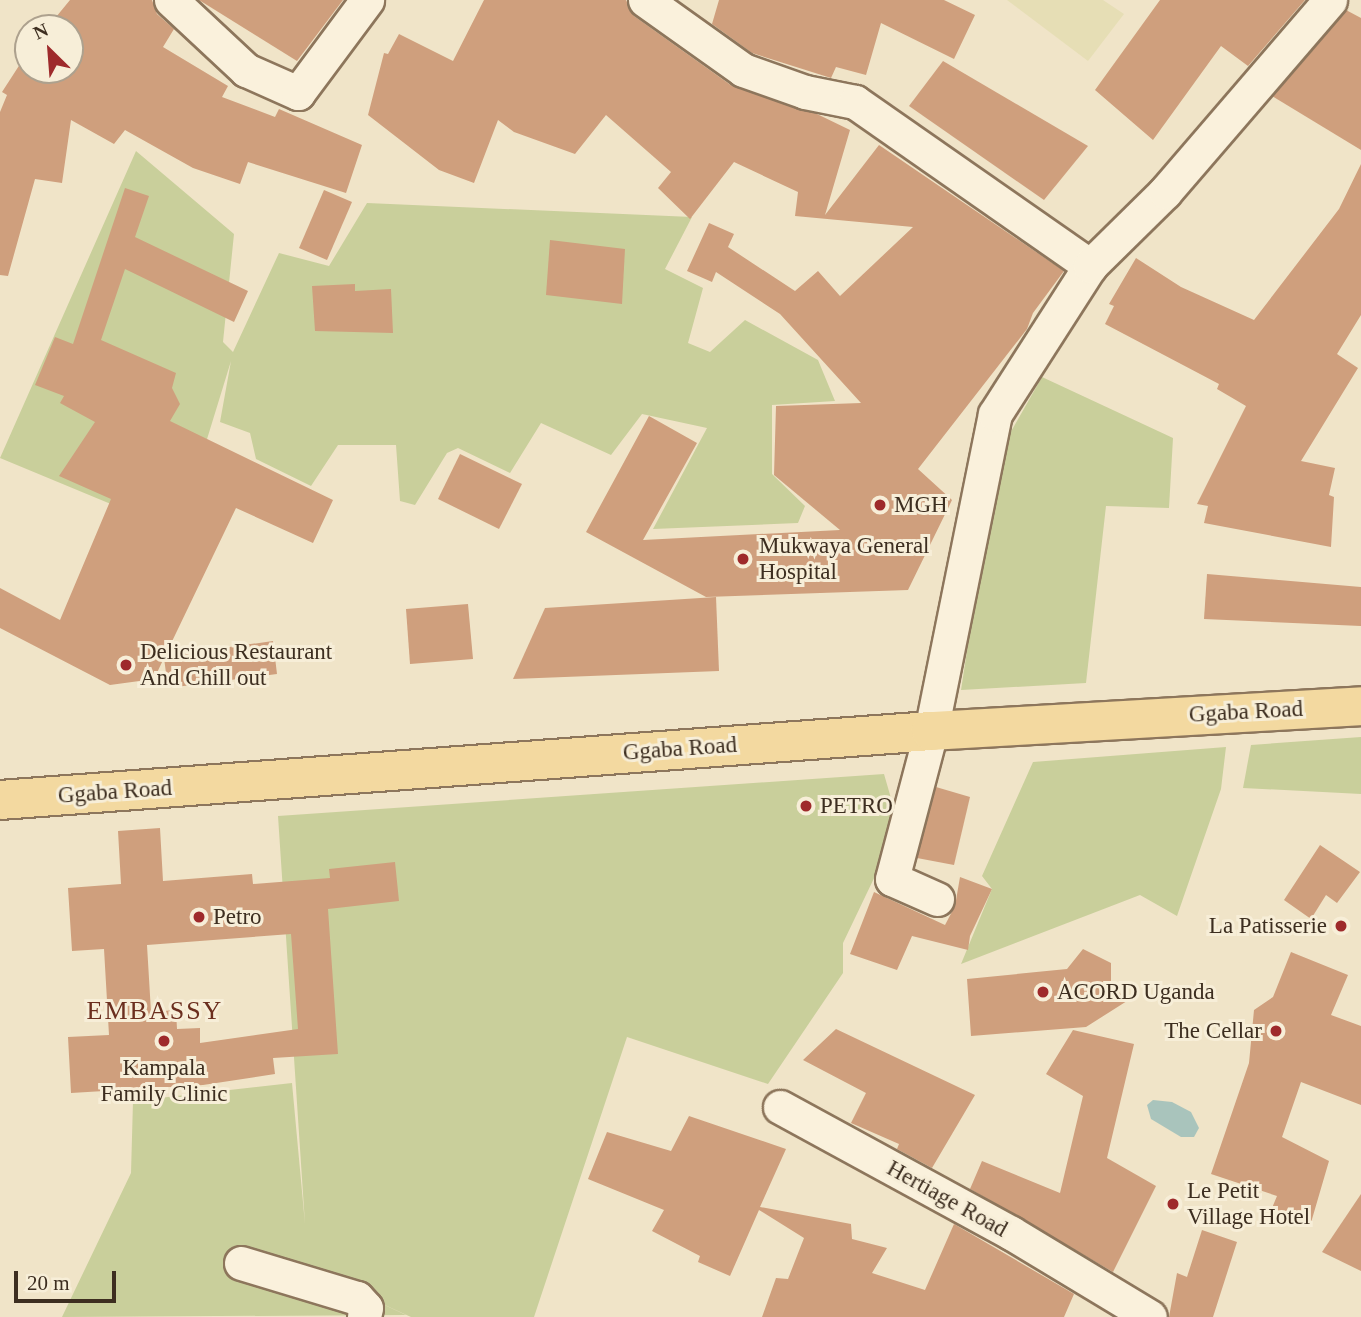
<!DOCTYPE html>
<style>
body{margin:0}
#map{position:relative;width:1361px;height:1317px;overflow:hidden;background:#f0e4c8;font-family:Georgia,serif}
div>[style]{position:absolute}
.farmland>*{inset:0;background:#e6deb5}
.green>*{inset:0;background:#c9cf9b}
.water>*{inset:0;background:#a9c4bc}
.building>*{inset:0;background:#cf9f7d}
.roads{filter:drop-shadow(2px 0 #8d765c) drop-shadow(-2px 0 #8d765c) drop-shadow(0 2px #8d765c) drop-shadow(0 -2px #8d765c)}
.minor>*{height:33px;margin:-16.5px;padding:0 16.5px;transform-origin:16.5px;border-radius:16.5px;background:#faf1dc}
.major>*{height:38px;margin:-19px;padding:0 19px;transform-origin:19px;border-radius:19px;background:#f3d9a0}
.dots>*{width:19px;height:19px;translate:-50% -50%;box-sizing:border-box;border:4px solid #f7eed8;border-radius:50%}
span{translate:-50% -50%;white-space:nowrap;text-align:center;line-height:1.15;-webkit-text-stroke:6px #f7eed8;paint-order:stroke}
.poi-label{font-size:23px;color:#3d2e20}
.left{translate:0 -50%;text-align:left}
.right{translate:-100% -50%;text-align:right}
.street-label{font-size:23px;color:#3d2e20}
.quarter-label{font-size:26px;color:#6b2e1e;letter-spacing:2px}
.north{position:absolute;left:14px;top:14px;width:70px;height:70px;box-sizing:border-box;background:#f7eed8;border:2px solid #ada18e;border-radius:50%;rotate:335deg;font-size:19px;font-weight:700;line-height:28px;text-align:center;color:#3d2e20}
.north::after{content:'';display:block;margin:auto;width:24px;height:32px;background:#9e2a2b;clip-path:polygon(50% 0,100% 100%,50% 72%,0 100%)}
.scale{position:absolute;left:14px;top:1271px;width:102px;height:32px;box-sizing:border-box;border:4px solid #3d2e20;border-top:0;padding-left:9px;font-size:21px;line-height:24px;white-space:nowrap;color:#3d2e20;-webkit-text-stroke:5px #f7eed8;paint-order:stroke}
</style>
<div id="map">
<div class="farmland">
<i style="clip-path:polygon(1007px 0,1103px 0,1124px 14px,1088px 61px)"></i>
</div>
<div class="green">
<i style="clip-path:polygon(136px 151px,234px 234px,223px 342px,233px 352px,279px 253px,329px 266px,367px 203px,692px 217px,665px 269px,703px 288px,688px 343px,710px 352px,745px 320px,818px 360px,835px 401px,772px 405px,772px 474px,805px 506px,798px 523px,653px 529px,707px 428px,642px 414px,611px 455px,541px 423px,510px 473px,458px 448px,447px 453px,415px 505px,400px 501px,396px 445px,338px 445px,311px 486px,256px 459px,250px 433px,220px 422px,231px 361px,192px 488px,159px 524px,0 458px)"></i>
<i style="clip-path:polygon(1042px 377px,1173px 438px,1169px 508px,1106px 506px,1086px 683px,961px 690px,997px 456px)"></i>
<i style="clip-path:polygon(1361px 737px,1361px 794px,1243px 788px,1251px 745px)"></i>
<i style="clip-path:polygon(1226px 747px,1221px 789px,1177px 916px,1140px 895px,961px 964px,992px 889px,982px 876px,1033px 762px)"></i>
<i style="clip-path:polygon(884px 774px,899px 826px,843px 943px,843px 973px,768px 1084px,627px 1037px,534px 1317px,411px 1317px,352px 1290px,406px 1315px,62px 1317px,131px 1173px,133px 1101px,292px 1083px,305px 1224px,278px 816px)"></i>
</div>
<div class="water">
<i style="clip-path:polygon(1153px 1100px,1172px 1102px,1191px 1112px,1199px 1128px,1194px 1137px,1181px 1137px,1151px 1119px,1147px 1105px)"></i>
</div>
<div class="building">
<i style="clip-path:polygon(70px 0,152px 0,157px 14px,174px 29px,163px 47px,228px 86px,222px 97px,275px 117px,279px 109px,362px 145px,346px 193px,248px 162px,240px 184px,193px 168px,125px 130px,114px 144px,71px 120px,62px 183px,35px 179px,8px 276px,0 275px,0 112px,7px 95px,2px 92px,24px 58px,28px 70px,70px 70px,70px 28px,47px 28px)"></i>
<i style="clip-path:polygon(199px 0,343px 0,297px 61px)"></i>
<i style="clip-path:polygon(484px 0,626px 0,634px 16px,732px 86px,817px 114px,850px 130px,825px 215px,879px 145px,1064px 271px,1033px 313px,1027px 329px,918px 469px,952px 500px,908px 590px,706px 597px,586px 532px,649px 416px,697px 443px,643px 540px,840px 530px,774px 475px,776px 406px,861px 403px,780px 314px,716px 272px,712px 282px,687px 271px,709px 223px,734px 234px,728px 247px,795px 291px,818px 271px,840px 296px,913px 227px,795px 216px,798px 192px,734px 162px,690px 219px,658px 188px,671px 172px,606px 115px,575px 154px,514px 132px,498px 120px,474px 183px,439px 170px,368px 115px,384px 53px,388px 54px,399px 34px,453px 61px)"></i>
<i style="clip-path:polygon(719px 0,944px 0,975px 15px,954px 59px,881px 23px,866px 75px,836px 67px,831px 78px,752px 53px,712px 24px)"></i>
<i style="clip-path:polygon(1160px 0,1305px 0,1248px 66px,1221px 46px,1153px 140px,1095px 90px)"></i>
<i style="clip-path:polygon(1346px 10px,1361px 18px,1361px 150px,1272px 96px)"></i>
<i style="clip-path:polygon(943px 61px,1088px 146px,1044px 200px,909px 106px)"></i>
<i style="clip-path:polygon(1361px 164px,1361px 315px,1337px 354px,1358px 368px,1301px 461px,1335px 468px,1329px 495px,1334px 497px,1331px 547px,1204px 523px,1208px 506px,1197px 504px,1246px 406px,1217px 389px,1219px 384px,1105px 324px,1114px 306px,1109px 304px,1136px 258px,1181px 287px,1254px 320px,1339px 209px)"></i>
<i style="clip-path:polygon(125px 188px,149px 196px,135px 237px,248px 291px,234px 322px,125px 269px,101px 340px,176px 373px,172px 388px,180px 404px,170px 421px,333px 500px,313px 543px,236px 508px,165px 656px,273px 641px,277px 674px,168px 688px,164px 658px,154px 679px,110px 685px,0 628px,0 588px,60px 620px,111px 499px,59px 476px,95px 422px,60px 403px,64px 396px,35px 385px,55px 337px,73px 344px)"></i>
<i style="clip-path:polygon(324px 190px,352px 202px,327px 260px,299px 248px)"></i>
<i style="clip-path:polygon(550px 240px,625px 249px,622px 304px,546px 295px)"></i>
<i style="clip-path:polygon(355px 284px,355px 291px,391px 289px,393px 333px,315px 331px,312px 286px)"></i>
<i style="clip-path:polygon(460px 454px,522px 484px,499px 529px,438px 499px)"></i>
<i style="clip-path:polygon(1207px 574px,1361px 587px,1361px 626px,1204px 619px)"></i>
<i style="clip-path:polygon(716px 597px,719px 671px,513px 679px,545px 608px)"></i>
<i style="clip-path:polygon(468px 604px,473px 659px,410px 664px,406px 609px)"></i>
<i style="clip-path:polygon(936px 787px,970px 797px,954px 865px,917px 858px)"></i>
<i style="clip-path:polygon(evenodd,160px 828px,163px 881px,252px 874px,253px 884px,330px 878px,329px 869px,395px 862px,399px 901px,328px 909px,338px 1054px,273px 1058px,275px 1074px,203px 1085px,71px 1093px,68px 1037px,109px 1035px,104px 949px,72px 951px,68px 888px,121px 884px,118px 831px,160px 828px,291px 934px,298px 1029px,200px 1043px,200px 1028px,177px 1029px,176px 1010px,151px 1012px,147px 945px,291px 934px)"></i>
<i style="clip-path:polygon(1320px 845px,1360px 872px,1337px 903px,1326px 895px,1311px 919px,1284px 900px)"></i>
<i style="clip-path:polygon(960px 877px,992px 889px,970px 936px,968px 950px,912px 936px,897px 970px,850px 954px,874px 892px,945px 925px,955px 906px)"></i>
<i style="clip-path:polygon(1083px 949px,1111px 963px,1111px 983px,1127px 1001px,1086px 1027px,971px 1036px,967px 979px,1067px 969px)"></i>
<i style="clip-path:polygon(1291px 952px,1348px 975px,1331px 1015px,1361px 1026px,1361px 1105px,1301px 1082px,1282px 1137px,1329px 1161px,1310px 1226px,1272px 1208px,1277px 1196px,1211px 1174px,1249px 1063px,1254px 1010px,1273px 997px)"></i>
<i style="clip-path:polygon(836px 1029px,975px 1095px,932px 1168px,897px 1149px,899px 1144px,851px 1123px,866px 1093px,803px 1060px)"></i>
<i style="clip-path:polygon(1073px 1030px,1134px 1044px,1107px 1158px,1156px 1186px,1113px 1272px,970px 1189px,982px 1161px,1060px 1193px,1083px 1096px,1046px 1074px)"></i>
<i style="clip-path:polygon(689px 1116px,786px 1149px,760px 1207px,851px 1224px,852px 1239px,887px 1248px,872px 1273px,925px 1290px,954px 1224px,1074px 1294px,1064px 1317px,762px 1317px,776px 1278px,788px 1279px,804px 1238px,759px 1210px,730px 1276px,698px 1262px,700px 1256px,652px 1231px,664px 1210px,588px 1179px,607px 1132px,671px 1151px)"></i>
<i style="clip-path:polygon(1361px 1194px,1361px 1271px,1322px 1252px)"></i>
<i style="clip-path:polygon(1202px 1230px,1237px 1242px,1213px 1317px,1169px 1317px,1177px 1273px,1187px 1277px)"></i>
</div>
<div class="roads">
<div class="minor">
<i style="left:171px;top:0;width:103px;rotate:43deg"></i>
<i style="left:246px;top:70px;width:57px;rotate:23.9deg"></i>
<i style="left:298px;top:93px;width:116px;rotate:-53.4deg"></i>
<i style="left:645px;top:0;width:120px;rotate:35.5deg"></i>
<i style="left:743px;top:70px;width:66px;rotate:19.5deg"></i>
<i style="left:805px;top:92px;width:51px;rotate:11.3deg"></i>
<i style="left:855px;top:102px;width:287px;rotate:34.9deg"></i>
<i style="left:937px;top:899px;width:49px;rotate:-156deg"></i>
<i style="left:892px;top:879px;width:153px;rotate:-75.2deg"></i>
<i style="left:931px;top:731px;width:323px;rotate:-78.6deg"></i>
<i style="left:995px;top:414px;width:176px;rotate:-57.3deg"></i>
<i style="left:1090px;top:266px;width:105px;rotate:-44.6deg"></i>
<i style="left:1165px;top:192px;width:253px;rotate:-49.3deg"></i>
<i style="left:780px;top:1107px;width:263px;rotate:28.6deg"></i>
<i style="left:1011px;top:1233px;width:162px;rotate:31.1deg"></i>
<i style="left:241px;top:1263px;width:121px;rotate:16.8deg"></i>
<i style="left:357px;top:1298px;width:13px;rotate:48deg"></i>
<i style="left:366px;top:1308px;width:9px;rotate:103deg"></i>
</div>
<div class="major">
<i style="left:0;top:800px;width:934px;rotate:-4.24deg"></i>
<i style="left:931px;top:731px;width:431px;rotate:-3.3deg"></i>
</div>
</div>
<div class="dots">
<i style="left:880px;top:505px;background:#9e2a2b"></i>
<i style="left:743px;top:559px;background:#9e2a2b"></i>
<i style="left:126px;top:665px;background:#9e2a2b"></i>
<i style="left:806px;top:806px;background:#9e2a2b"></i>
<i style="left:199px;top:917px;background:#9e2a2b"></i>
<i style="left:1341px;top:926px;background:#9e2a2b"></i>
<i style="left:1043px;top:992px;background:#9e2a2b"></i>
<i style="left:1276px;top:1031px;background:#9e2a2b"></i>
<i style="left:164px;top:1041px;background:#9e2a2b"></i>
<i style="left:1173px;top:1204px;background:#9e2a2b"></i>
</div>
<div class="poi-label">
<span class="left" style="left:894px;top:505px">MGH</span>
<span class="left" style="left:759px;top:559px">Mukwaya General<br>Hospital</span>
<span class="left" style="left:140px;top:665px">Delicious Restaurant<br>And Chill out</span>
<span class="left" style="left:820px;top:806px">PETRO</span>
<span class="left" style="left:213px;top:917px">Petro</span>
<span class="right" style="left:1327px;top:926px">La Patisserie</span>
<span class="left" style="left:1057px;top:992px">ACORD Uganda</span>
<span class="right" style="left:1262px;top:1031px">The Cellar</span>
<span style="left:164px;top:1081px">Kampala<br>Family Clinic</span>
<span class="left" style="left:1187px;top:1204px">Le Petit<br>Village Hotel</span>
</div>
<div class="street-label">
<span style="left:1246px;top:712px;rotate:-3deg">Ggaba Road</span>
<span style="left:680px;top:749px;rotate:-4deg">Ggaba Road</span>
<span style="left:115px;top:792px;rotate:-4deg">Ggaba Road</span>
<span style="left:947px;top:1199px;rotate:29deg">Hertiage Road</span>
</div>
<div class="quarter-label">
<span style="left:155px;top:1011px">EMBASSY</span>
</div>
<div class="north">N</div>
<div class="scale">20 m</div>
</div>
